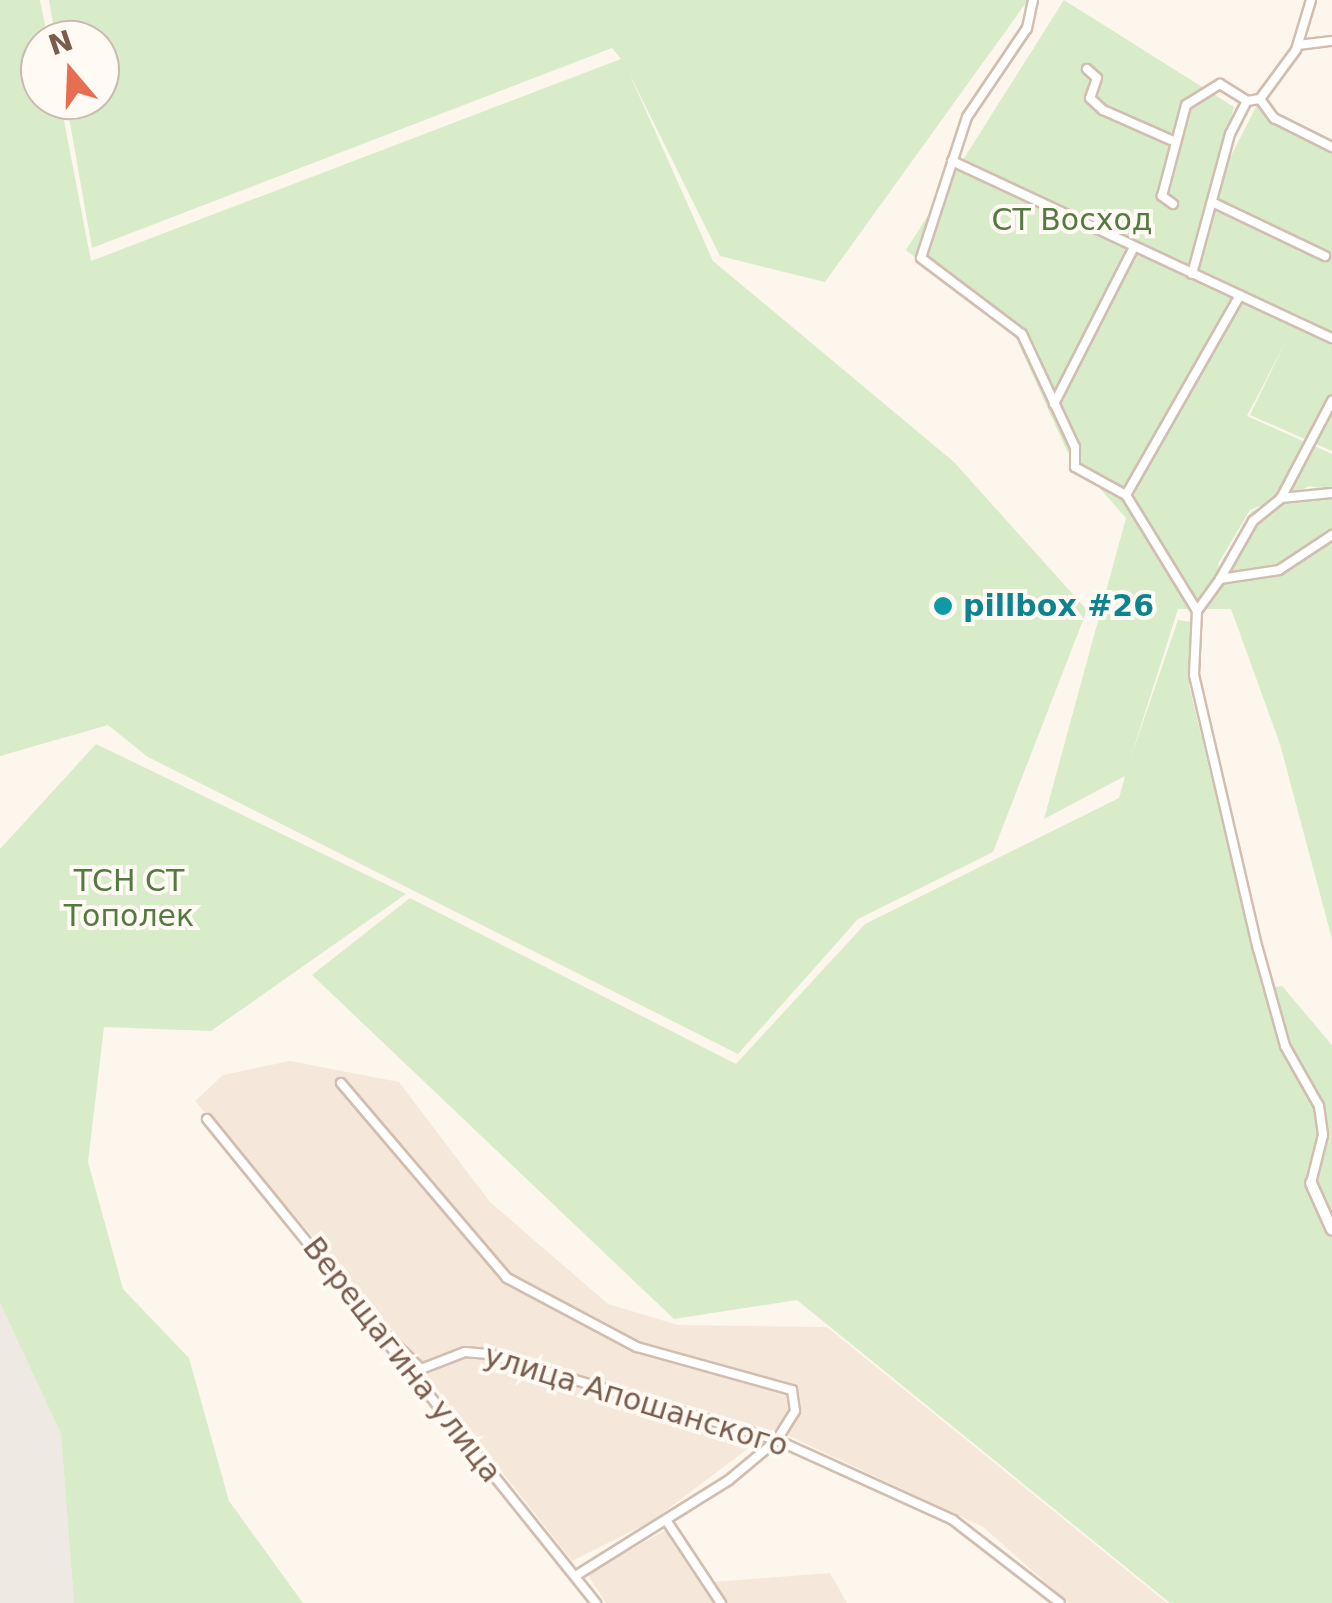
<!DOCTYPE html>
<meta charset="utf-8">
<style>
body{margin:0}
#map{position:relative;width:1332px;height:1603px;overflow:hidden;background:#fdf6ec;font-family:"DejaVu Sans",sans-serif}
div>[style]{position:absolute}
.residential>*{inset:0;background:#f5e8da}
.industrial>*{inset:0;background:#efe9e4}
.green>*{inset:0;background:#d8ecc9}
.roads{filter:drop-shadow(2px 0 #d1beb0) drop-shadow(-2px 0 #d1beb0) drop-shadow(0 2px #d1beb0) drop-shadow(0 -2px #d1beb0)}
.street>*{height:8px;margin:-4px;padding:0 4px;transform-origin:4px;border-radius:4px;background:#fff}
.secondary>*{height:10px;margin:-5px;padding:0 5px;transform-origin:5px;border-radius:5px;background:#fff}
.dots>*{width:28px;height:28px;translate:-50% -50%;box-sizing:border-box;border:5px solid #fffaf3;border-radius:50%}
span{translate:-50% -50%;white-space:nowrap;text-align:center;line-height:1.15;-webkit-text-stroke:8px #fffaf3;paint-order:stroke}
.park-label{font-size:30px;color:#537a41}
.culture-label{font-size:30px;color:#0d838f;font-weight:700}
.left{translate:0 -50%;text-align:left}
.street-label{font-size:30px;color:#7a5c4d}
.north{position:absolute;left:20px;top:20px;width:100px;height:100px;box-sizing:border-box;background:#fffaf3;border:2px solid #cabbb1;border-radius:50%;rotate:341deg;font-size:28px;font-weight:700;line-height:40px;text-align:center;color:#7a5c4d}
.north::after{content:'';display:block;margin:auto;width:35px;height:45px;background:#e76f51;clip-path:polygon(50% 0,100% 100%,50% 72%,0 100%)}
</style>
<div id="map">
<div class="residential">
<i style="clip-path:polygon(290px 1061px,399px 1082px,490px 1202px,608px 1304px,678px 1325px,827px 1327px,1167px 1603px,1069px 1603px,983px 1527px,774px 1429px,652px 1521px,572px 1561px,355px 1285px,195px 1101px,223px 1075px)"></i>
<i style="clip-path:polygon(673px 1526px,713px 1582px,830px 1573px,847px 1603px,606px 1603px,587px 1574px)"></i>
</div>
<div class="industrial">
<i style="clip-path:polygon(0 1303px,61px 1434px,74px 1603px,0 1603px)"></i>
</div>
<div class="green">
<i style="clip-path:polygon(0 0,40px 0,48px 40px,40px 40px,40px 100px,60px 100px,91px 261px,621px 59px,612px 48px,92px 248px,66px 100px,100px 100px,100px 40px,56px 40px,49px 0,1028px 0,825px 282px,720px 256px,629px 73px,713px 261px,954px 462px,1087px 610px,993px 852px,858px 919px,738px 1054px,148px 757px,108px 725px,0 756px)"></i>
<i style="clip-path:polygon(1064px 0,1234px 107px,1186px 277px,1332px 340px,1332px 451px,1250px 415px,1285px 343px,1247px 416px,1332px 454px,1332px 491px,1310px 486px,1250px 510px,1218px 564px,1224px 585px,1220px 565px,1252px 511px,1310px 488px,1332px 493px,1332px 939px,1280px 744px,1231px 609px,1178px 609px,1130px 760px,1178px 620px,1191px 622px,1189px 685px,1262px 989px,1282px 986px,1332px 1045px,1332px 1603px,1170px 1603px,797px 1300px,674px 1319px,312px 975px,410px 898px,736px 1064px,865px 924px,1119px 798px,1125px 776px,1044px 819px,1126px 518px,1067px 451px,1016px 338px,906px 250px)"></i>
<i style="clip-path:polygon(1259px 101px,1332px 150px,1332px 337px,1189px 276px,1212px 193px)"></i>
<i style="clip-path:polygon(96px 744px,406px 894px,211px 1031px,104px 1027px,88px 1162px,123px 1289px,189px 1358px,229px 1501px,303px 1603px,74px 1603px,61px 1434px,0 1303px,0 849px)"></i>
</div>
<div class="roads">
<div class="street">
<i style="left:1033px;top:0;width:29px;rotate:102deg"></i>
<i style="left:1027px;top:28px;width:107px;rotate:124deg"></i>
<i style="left:967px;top:117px;width:148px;rotate:108.1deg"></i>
<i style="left:921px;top:258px;width:126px;rotate:37deg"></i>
<i style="left:1022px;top:334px;width:125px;rotate:64.9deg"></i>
<i style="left:1075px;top:447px;width:20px;rotate:90deg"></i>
<i style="left:1075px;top:467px;width:58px;rotate:28.8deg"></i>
<i style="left:1126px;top:495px;width:136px;rotate:58.5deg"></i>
<i style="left:1197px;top:611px;width:64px;rotate:92.7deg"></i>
<i style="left:1194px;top:675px;width:281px;rotate:76.9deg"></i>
<i style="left:1258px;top:949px;width:101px;rotate:74.4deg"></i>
<i style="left:1285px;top:1046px;width:69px;rotate:60.5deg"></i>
<i style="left:1319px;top:1106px;width:29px;rotate:82deg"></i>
<i style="left:1323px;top:1135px;width:49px;rotate:104deg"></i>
<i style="left:1311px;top:0;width:52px;rotate:106.7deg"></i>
<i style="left:1296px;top:50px;width:61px;rotate:126.3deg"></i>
<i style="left:1260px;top:99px;width:24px;rotate:54deg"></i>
<i style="left:1274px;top:118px;width:65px;rotate:26.6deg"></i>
<i style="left:1298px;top:45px;width:34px;rotate:-7deg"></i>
<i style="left:1087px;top:69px;width:13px;rotate:42deg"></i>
<i style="left:1097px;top:78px;width:21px;rotate:109deg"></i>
<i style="left:1090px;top:98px;width:18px;rotate:43deg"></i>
<i style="left:1103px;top:110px;width:74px;rotate:23.8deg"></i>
<i style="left:952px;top:161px;width:419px;rotate:25deg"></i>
<i style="left:1173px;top:204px;width:14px;rotate:-144deg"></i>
<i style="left:1162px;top:196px;width:94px;rotate:-75.2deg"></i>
<i style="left:1186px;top:105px;width:40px;rotate:-32deg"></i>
<i style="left:1220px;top:84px;width:32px;rotate:32deg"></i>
<i style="left:1216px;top:204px;width:121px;rotate:25.5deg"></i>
<i style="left:1192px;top:274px;width:145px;rotate:-74.8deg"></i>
<i style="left:1230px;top:134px;width:37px;rotate:-63deg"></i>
<i style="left:1247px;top:101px;width:13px;rotate:-9deg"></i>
<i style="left:1054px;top:404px;width:174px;rotate:-63deg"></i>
<i style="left:1126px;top:495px;width:230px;rotate:-60.3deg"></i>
<i style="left:1281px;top:498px;width:110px;rotate:-62.3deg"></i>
<i style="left:1220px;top:579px;width:67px;rotate:-60.4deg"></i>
<i style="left:1253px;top:521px;width:36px;rotate:-39deg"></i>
<i style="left:1281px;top:498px;width:51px;rotate:-5.6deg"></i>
<i style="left:1197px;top:611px;width:39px;rotate:-54deg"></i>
<i style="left:1220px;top:579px;width:60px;rotate:-8.7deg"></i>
<i style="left:1279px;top:570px;width:64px;rotate:-33.4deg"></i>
<i style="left:341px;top:1083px;width:256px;rotate:49.6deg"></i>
<i style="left:507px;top:1278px;width:147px;rotate:28deg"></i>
<i style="left:637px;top:1347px;width:161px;rotate:15.5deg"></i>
<i style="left:792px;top:1390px;width:21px;rotate:82deg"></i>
<i style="left:795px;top:1411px;width:34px;rotate:122deg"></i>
<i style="left:777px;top:1440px;width:62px;rotate:140.2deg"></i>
<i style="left:729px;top:1480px;width:179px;rotate:148deg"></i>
<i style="left:207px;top:1119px;width:262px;rotate:50.9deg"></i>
<i style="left:371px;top:1321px;width:69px;rotate:43.8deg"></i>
<i style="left:421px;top:1369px;width:47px;rotate:-21.1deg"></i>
<i style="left:465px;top:1352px;width:23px;rotate:5deg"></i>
<i style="left:488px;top:1354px;width:302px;rotate:16.6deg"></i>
<i style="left:777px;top:1440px;width:193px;rotate:24.4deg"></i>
<i style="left:953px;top:1520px;width:135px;rotate:37.8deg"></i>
<i style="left:386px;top:1341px;width:336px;rotate:51.3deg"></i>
<i style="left:666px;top:1520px;width:100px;rotate:56.5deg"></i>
</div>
<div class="secondary">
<i style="left:1311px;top:1183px;width:51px;rotate:65.9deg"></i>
</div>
</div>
<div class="dots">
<i style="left:943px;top:606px;background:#0f9aa8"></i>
</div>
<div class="park-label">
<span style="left:1072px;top:220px">СТ Восход</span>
<span style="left:129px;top:898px">ТСН СТ<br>Тополек</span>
</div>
<div class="culture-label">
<span class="left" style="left:963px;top:606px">pillbox #26</span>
</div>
<div class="street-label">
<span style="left:402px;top:1360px;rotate:52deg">Верещагина улица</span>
<span style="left:636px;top:1401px;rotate:17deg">улица Апошанского</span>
</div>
<div class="north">N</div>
</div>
